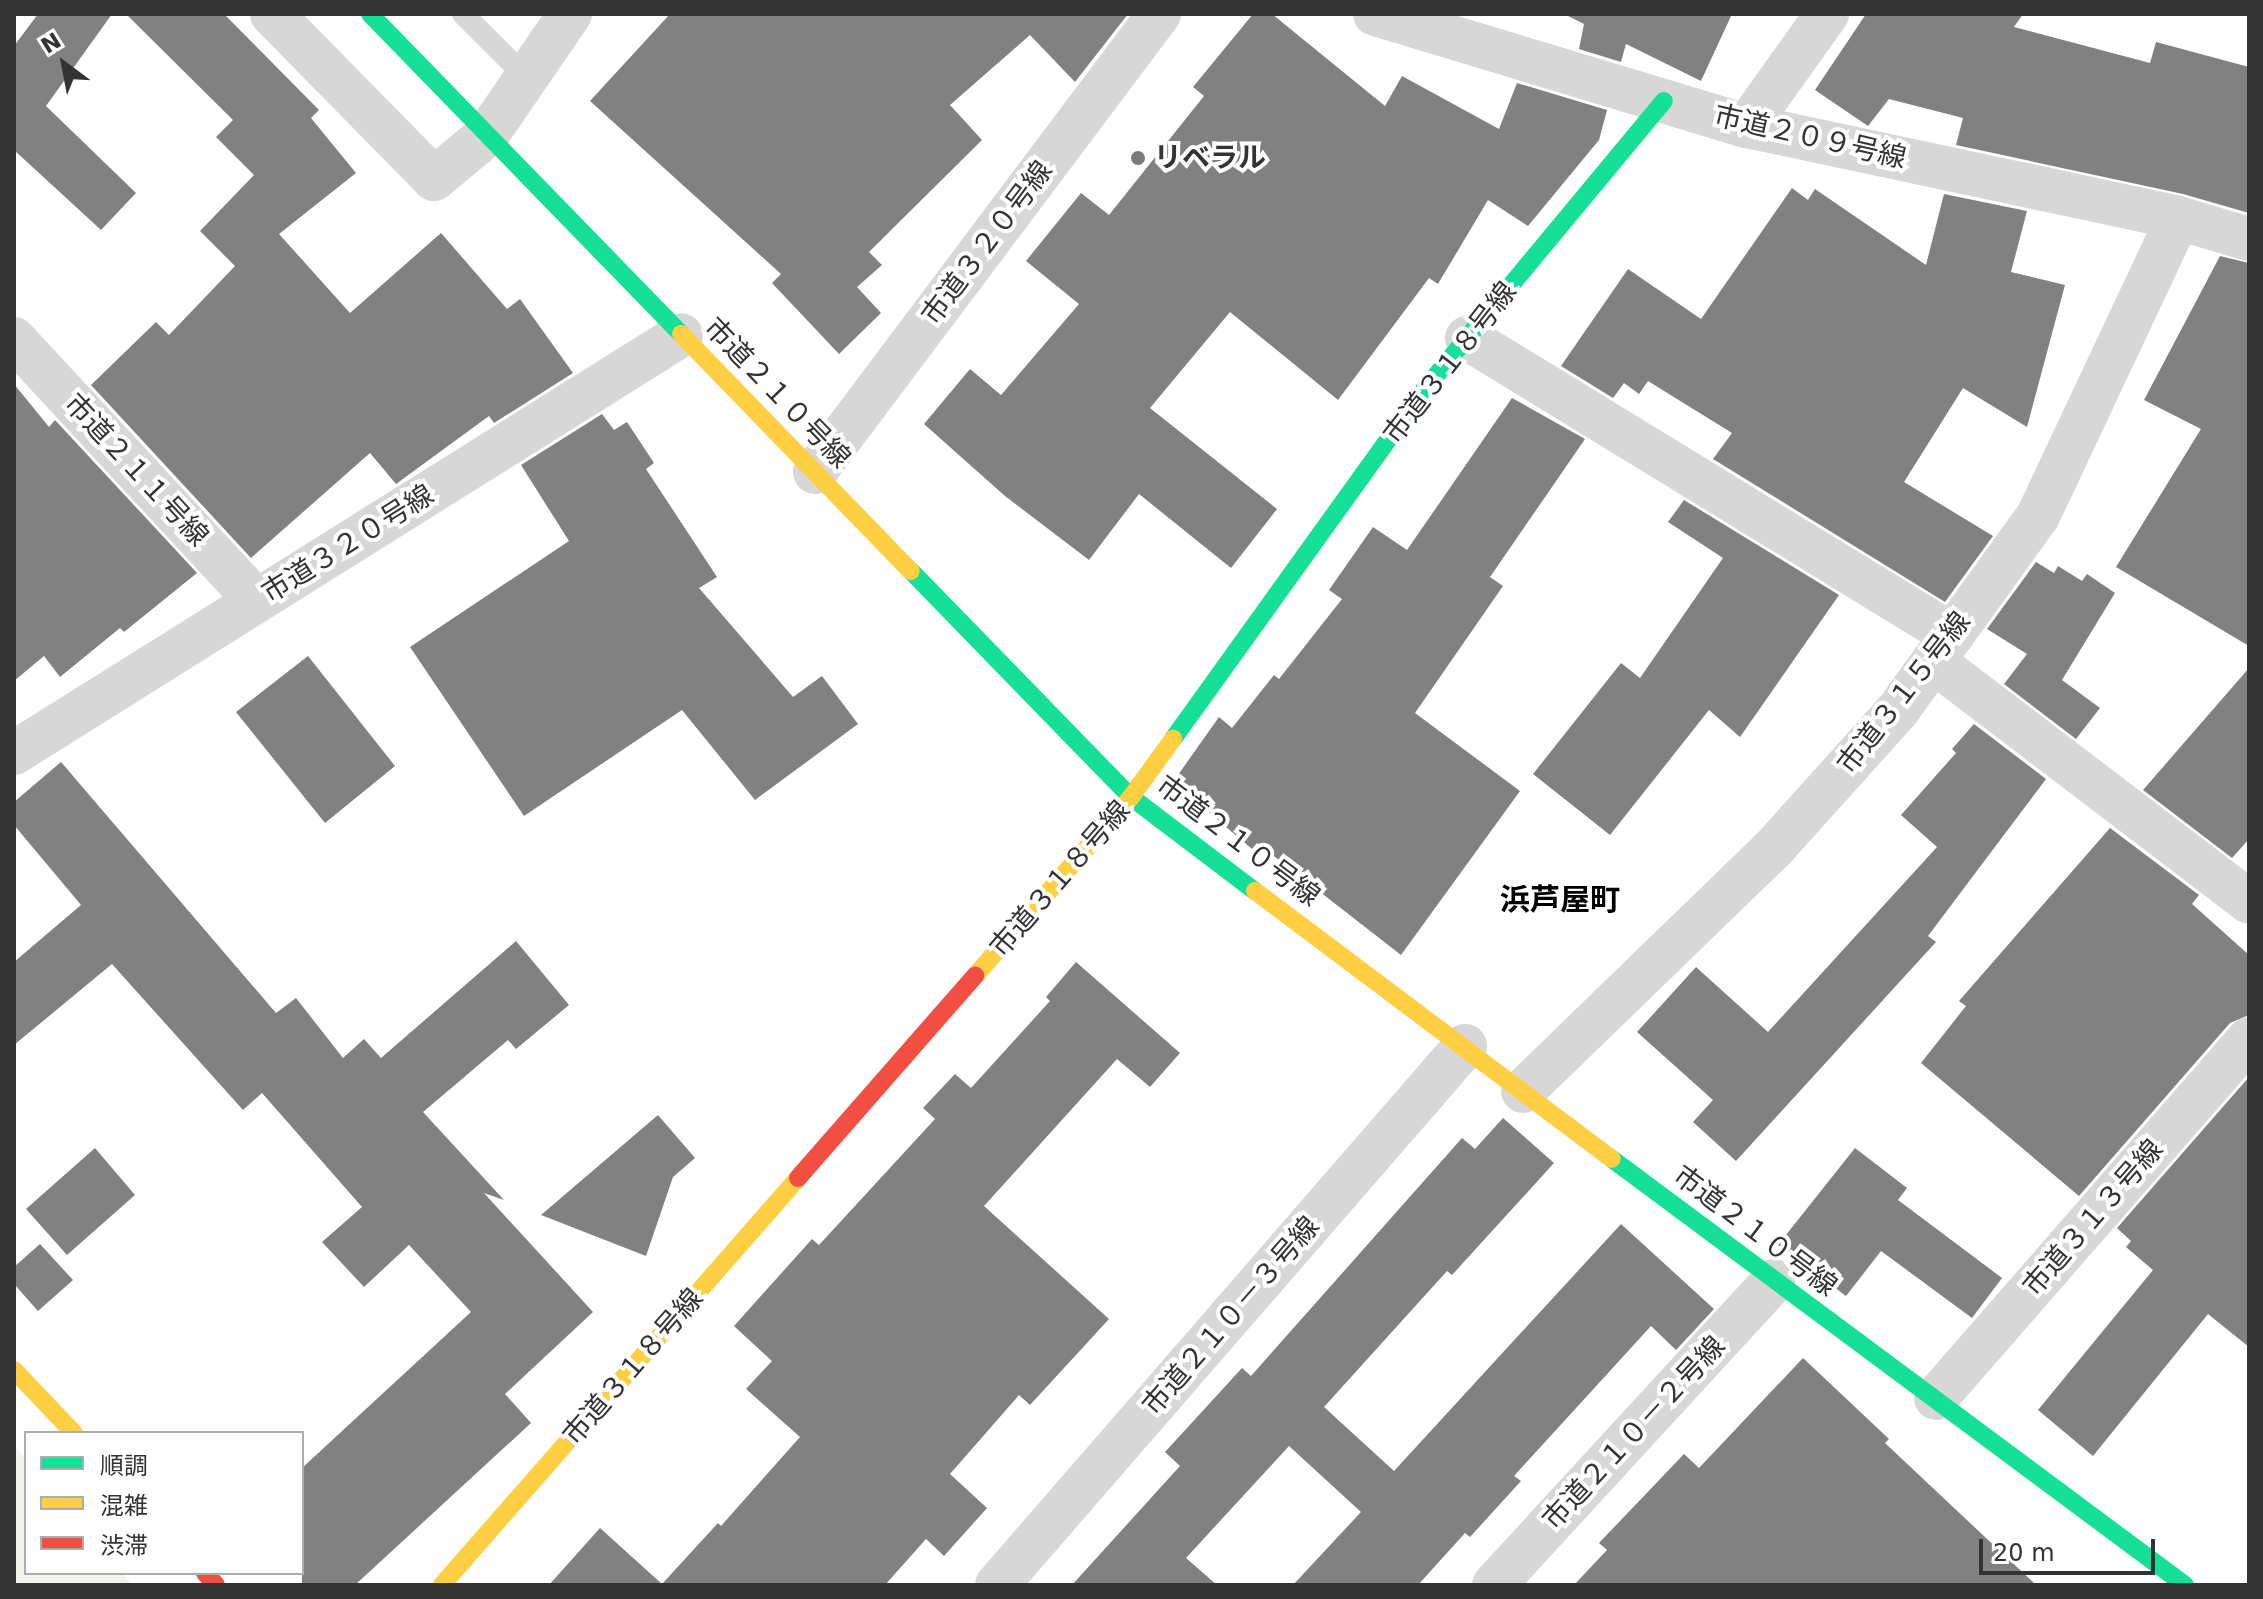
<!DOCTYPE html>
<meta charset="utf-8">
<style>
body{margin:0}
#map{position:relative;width:2263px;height:1599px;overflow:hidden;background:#fff;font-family:"DejaVu Sans","Noto Sans JP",sans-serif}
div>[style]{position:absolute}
.green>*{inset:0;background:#f1f5ed}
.building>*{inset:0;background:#818181}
.lane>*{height:22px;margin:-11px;padding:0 11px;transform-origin:11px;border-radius:11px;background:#d7d7d7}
.street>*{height:44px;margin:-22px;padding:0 22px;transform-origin:22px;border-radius:22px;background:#d7d7d7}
.fast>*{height:18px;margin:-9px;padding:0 9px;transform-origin:9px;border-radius:9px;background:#16e098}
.slow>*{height:18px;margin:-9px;padding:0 9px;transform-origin:9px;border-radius:9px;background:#ffcf43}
.jam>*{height:18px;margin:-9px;padding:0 9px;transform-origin:9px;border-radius:9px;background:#f24e42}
.dots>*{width:22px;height:22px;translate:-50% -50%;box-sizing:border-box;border:4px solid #fff;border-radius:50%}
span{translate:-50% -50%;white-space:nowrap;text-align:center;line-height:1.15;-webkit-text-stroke:8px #fff;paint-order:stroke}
.street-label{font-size:28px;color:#333}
.poi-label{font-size:28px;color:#333;font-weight:700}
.left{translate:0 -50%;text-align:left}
.neighbourhood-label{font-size:30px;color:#000;font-weight:700}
.frame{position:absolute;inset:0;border:16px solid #333;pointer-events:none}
.legend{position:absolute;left:24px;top:1431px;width:280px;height:144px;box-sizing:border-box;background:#fff;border:2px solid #adadad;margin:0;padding:10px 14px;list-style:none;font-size:24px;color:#333}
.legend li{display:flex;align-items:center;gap:16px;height:40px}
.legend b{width:40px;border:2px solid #adadad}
.north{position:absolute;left:24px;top:24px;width:80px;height:80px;-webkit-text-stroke:6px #fff;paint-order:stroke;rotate:328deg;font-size:22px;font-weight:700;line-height:32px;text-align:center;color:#333}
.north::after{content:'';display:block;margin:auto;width:28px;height:36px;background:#333;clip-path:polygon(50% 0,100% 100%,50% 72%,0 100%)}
.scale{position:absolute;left:1979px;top:1539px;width:176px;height:36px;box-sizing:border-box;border:4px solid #333;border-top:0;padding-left:10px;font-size:24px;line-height:28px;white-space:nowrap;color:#333;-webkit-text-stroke:6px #fff;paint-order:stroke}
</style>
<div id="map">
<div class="green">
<i style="clip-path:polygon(14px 1445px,26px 1460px,26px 1573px,122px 1573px,132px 1585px,14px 1585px)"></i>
</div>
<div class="building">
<i style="clip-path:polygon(38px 14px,112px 14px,46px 106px,136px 193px,101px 230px,14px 150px,14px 46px)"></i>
<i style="clip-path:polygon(126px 14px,224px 14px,319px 110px,311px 118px,356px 173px,279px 234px,350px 313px,441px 233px,507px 309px,520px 299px,573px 373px,494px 423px,489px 416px,396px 484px,370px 453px,251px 558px,91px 385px,156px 322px,169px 335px,235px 266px,200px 231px,254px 175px,216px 137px,233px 120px)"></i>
<i style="clip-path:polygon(670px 14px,1128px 14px,1075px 82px,1030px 35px,950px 105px,982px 140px,869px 252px,882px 265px,857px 287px,881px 313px,839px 354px,772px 283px,781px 274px,590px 101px)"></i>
<i style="clip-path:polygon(1253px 14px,1272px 14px,1385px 106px,1402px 76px,1499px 129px,1517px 83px,1607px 110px,1599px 140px,1528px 226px,1488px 200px,1438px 284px,1429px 278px,1338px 400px,1230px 312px,1150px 408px,1277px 509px,1231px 568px,1139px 494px,1089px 560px,1005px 496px,924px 424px,970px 369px,1001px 395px,1079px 304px,1026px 261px,1081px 193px,1109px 215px,1204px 96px,1193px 87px)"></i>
<i style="clip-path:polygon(1564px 14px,1732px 14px,1701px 81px,1626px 44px,1621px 62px,1579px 49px,1584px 24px)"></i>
<i style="clip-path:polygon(1866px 14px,2023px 14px,2014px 27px,2150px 63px,2156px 42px,2249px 67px,2249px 213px,2183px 194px,1956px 145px,1963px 118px,1889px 99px,1868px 126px,1815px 90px)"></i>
<i style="clip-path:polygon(1792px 188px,1808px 200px,1815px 189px,1926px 265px,1944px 194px,2027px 211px,2011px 272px,2065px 285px,2027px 427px,1963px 388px,1904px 482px,1993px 536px,1945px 602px,1713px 459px,1732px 433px,1648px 381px,1639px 394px,1624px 383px,1613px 398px,1561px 366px,1628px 269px,1701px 319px)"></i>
<i style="clip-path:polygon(2220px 256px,2249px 263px,2249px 646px,2116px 567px,2201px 429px,2144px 400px)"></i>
<i style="clip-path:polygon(14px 384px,49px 427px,55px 420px,197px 573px,124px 632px,120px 628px,60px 677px,44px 656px,14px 681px)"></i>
<i style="clip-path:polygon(1512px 398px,1585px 439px,1490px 577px,1503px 586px,1415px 713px,1520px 791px,1401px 955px,1257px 843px,1252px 849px,1173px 782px,1219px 717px,1232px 728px,1274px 675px,1279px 679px,1342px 599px,1329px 590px,1373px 527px,1407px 550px)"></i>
<i style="clip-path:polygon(602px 414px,614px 430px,627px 422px,654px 463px,646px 469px,717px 577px,699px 588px,793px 697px,822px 676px,858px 724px,755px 800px,682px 710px,524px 816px,410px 647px,569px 541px,521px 465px)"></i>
<i style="clip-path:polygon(1684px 500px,1839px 595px,1740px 737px,1709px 710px,1610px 835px,1533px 774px,1621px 663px,1640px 678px,1723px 558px,1668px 522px)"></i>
<i style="clip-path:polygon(2036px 562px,2054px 573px,2058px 566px,2082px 581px,2087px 574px,2115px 593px,2062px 680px,2100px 708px,2076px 739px,2004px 684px,2027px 654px,1987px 629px)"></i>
<i style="clip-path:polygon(308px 656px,395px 766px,325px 823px,236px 712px)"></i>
<i style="clip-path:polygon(2249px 668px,2249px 839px,2232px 858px,2143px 790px)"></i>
<i style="clip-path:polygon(1974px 724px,2046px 779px,1928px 936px,1936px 942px,1736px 1161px,1693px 1122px,1713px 1100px,1637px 1032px,1696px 967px,1768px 1032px,1937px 847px,1901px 815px,1956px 753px,1952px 749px)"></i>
<i style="clip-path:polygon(61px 762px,276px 1013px,296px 998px,343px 1058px,364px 1039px,381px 1058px,516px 941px,569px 1005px,516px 1049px,508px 1040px,423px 1112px,504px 1200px,484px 1193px,593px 1312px,505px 1394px,531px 1423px,355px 1585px,302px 1585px,302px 1468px,471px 1312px,409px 1245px,364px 1287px,322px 1242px,362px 1207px,262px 1093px,243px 1110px,112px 964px,14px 1045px,14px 962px,81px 905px,14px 825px,14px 802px)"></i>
<i style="clip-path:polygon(2110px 828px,2199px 895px,2192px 904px,2249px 955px,2249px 1015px,2230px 1023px,2079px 1196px,1921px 1063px,1966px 1006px,1959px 1001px)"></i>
<i style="clip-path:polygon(1076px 962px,1180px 1053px,1150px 1087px,1117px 1059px,984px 1206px,1109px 1319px,1030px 1405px,1019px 1395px,950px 1474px,987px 1508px,944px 1556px,926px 1539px,885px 1585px,549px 1585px,600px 1528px,662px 1584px,718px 1523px,721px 1526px,800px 1437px,746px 1389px,772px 1361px,734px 1326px,812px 1239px,819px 1245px,935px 1119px,923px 1108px,955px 1074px,971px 1088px,1050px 1001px,1046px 997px)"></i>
<i style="clip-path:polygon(2249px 1077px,2249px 1347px,2208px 1314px,2093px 1456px,2038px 1410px,2153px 1270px,2126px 1247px,2131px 1241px,2117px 1228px)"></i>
<i style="clip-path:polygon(658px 1115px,695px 1158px,673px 1177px,646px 1256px,541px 1215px)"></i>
<i style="clip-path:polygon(1503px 1118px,1554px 1163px,1452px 1275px,1447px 1271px,1324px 1407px,1394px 1471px,1621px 1224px,1714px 1309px,1676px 1350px,1651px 1326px,1514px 1476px,1521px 1481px,1470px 1537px,1465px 1533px,1418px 1585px,1293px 1585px,1361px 1512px,1289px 1446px,1186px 1558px,1217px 1585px,1072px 1585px,1180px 1466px,1165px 1452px,1242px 1368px,1251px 1376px,1462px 1138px,1475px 1149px)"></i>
<i style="clip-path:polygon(95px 1148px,135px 1195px,67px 1255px,26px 1209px)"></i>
<i style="clip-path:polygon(1855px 1148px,1907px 1188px,1898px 1200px,2002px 1278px,1972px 1318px,1881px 1251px,1846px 1296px,1778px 1245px)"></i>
<i style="clip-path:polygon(40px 1244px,73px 1280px,38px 1311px,14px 1284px,14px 1267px)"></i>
<i style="clip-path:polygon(1803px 1358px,1889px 1439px,1885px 1443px,2036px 1585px,1574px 1585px,1607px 1550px,1599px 1543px,1684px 1454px,1699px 1468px)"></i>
</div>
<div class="lane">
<i style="left:463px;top:14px;width:89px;rotate:45deg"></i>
</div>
<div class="street">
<i style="left:272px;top:14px;width:231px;rotate:45.5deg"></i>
<i style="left:434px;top:179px;width:69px;rotate:-39.7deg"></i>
<i style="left:487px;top:135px;width:147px;rotate:-55.6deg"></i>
<i style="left:1375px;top:14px;width:388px;rotate:16.8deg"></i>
<i style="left:1747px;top:126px;width:441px;rotate:12deg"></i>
<i style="left:2178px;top:218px;width:74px;rotate:16.5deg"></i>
<i style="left:1747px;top:126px;width:138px;rotate:-54.5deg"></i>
<i style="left:1467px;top:338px;width:569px;rotate:31.48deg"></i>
<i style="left:14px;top:339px;width:357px;rotate:47.2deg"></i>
<i style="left:815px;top:472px;width:573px;rotate:-53.09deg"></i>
<i style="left:1933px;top:661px;width:397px;rotate:37.3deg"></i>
<i style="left:14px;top:753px;width:787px;rotate:-32.07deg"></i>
<i style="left:1523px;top:1091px;width:347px;rotate:-44.1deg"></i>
<i style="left:1772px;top:850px;width:188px;rotate:-48deg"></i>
<i style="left:1898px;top:710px;width:239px;rotate:-54.2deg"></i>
<i style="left:2038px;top:516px;width:329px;rotate:-64.8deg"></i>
<i style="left:1936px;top:1398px;width:476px;rotate:-48.9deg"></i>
<i style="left:997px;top:1585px;width:714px;rotate:-49.03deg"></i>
<i style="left:1494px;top:1585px;width:413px;rotate:-47.4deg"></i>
</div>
<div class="fast">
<i style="left:370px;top:14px;width:446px;rotate:45.8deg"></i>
<i style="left:911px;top:571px;width:315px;rotate:45.8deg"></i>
<i style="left:1131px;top:797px;width:156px;rotate:37.2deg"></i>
<i style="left:1173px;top:739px;width:428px;rotate:-54.3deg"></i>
<i style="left:1423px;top:391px;width:377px;rotate:-50.3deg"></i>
<i style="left:1612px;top:1159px;width:714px;rotate:36.63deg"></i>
</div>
<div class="slow">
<i style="left:681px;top:334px;width:330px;rotate:45.9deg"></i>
<i style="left:1255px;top:891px;width:446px;rotate:36.9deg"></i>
<i style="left:975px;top:976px;width:237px;rotate:-48.9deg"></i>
<i style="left:1131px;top:797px;width:72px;rotate:-54.1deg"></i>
<i style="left:14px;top:1370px;width:87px;rotate:46.4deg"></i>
<i style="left:442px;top:1585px;width:541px;rotate:-48.82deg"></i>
</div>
<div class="jam">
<i style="left:798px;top:1178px;width:269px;rotate:-48.8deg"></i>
<i style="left:205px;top:1573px;width:16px;rotate:47deg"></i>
</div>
<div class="dots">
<i style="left:1138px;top:158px;background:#7a7a7a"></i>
</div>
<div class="street-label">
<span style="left:1810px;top:137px;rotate:13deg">市道２０９号線</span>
<span style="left:987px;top:243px;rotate:-53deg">市道３２０号線</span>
<span style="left:1450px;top:363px;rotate:-52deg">市道３１８号線</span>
<span style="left:777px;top:393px;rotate:46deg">市道２１０号線</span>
<span style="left:136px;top:470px;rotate:47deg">市道２１１号線</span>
<span style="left:348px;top:544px;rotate:-32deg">市道３２０号線</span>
<span style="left:1904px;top:693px;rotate:-52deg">市道３１５号線</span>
<span style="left:1238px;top:841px;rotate:37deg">市道２１０号線</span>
<span style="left:1060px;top:879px;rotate:-49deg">市道３１８号線</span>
<span style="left:2093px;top:1218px;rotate:-49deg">市道３１３号線</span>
<span style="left:1755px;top:1231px;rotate:37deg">市道２１０号線</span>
<span style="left:1231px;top:1316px;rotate:-49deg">市道２１０－３号線</span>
<span style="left:633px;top:1367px;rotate:-49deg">市道３１８号線</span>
<span style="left:1634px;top:1433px;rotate:-47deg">市道２１０－２号線</span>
</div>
<div class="poi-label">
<span class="left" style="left:1154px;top:158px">リベラル</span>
</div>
<div class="neighbourhood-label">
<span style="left:1560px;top:900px">浜芦屋町</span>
</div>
<div class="frame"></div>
<ul class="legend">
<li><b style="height:10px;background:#16e098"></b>順調</li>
<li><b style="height:10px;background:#ffcf43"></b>混雑</li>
<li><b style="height:10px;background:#f24e42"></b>渋滞</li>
</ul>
<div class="north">N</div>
<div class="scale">20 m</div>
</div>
